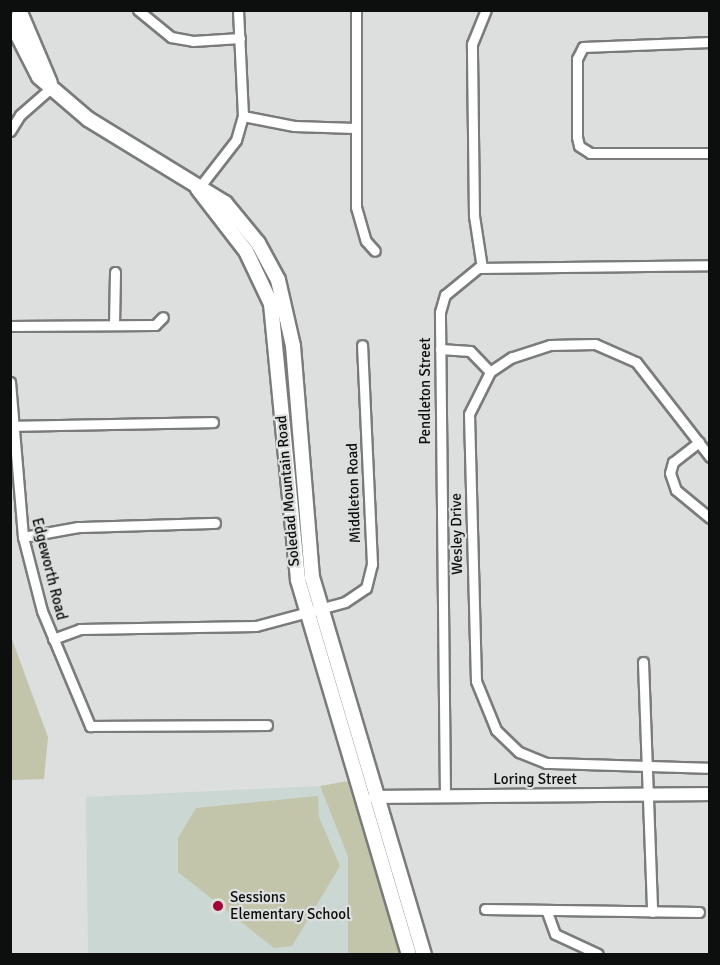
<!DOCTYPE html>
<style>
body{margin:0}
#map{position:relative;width:720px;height:965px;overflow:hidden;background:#dcdfde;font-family:Signika,sans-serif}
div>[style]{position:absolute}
.built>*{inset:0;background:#cbd7d3}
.green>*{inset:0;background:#c3c5ab}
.roads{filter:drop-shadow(2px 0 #797c7b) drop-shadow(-2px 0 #797c7b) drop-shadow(0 2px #797c7b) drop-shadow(0 -2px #797c7b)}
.minor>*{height:9px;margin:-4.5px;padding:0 4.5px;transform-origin:4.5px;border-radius:4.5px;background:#fff}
.tertiary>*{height:12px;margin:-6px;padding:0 6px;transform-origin:6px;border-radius:6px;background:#fff}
.secondary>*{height:14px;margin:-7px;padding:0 7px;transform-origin:7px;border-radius:7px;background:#fff}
.dots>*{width:16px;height:16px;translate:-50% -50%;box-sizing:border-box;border:3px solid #dcdfde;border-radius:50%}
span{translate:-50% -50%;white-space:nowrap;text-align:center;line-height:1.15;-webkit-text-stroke:4.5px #dcdfde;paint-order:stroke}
.street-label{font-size:15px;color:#0d0f0e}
.poi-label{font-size:15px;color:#0d0f0e}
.left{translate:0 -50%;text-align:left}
.frame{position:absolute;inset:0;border:12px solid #0d0f0e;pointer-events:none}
</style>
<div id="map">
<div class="built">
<i style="clip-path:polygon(320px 786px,348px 857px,348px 954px,88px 954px,86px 797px)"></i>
</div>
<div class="green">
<i style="clip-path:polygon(10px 634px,48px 737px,44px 779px,11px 780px)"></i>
<i style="clip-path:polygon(348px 781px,400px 954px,348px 954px,348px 857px,320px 786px)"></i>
<i style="clip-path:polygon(318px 796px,319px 817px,340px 866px,292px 946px,274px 948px,178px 872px,178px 838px,196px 808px)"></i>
</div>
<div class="roads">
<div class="minor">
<i style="left:138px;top:10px;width:43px;rotate:39.3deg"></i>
<i style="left:171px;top:37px;width:22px;rotate:10deg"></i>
<i style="left:193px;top:41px;width:47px;rotate:-3.7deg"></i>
<i style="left:356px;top:10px;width:197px;rotate:90deg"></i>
<i style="left:356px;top:207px;width:35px;rotate:74deg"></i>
<i style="left:366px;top:241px;width:13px;rotate:48deg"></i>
<i style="left:710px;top:42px;width:127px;rotate:177.7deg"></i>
<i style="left:583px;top:47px;width:13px;rotate:117deg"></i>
<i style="left:577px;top:59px;width:78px;rotate:90deg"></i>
<i style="left:577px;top:137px;width:9px;rotate:77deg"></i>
<i style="left:579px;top:146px;width:13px;rotate:32deg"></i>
<i style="left:590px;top:153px;width:120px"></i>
<i style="left:243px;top:116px;width:52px;rotate:11.1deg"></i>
<i style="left:294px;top:126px;width:61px;rotate:1.9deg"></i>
<i style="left:10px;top:131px;width:19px;rotate:-58deg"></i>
<i style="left:20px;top:115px;width:43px;rotate:-41.2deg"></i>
<i style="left:198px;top:189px;width:62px;rotate:-52.2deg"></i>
<i style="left:236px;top:140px;width:25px;rotate:-74deg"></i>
<i style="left:243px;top:116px;width:106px;rotate:-92.7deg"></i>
<i style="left:482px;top:268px;width:53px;rotate:-98.7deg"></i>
<i style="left:474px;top:216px;width:172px;rotate:-90.7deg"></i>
<i style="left:472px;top:44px;width:37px;rotate:-68deg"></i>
<i style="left:114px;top:325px;width:53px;rotate:-88.9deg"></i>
<i style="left:10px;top:326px;width:145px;rotate:-0.4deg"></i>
<i style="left:155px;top:325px;width:11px;rotate:-45deg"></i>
<i style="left:440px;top:349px;width:30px;rotate:4deg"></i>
<i style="left:470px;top:351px;width:29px;rotate:46deg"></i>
<i style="left:10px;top:382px;width:156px;rotate:85.2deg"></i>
<i style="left:23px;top:537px;width:76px;rotate:75.6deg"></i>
<i style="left:42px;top:611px;width:125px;rotate:67.3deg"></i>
<i style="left:90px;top:726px;width:177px;rotate:-0.3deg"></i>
<i style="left:11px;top:426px;width:202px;rotate:-1.1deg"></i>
<i style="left:699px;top:442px;width:33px;rotate:142deg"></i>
<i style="left:673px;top:462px;width:11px;rotate:105deg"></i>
<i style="left:670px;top:473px;width:18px;rotate:71deg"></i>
<i style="left:676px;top:490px;width:44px;rotate:39.5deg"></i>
<i style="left:710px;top:457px;width:120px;rotate:-127.9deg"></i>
<i style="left:636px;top:362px;width:45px;rotate:-156.3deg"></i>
<i style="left:595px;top:344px;width:45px;rotate:178.7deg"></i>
<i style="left:550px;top:345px;width:40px;rotate:162deg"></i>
<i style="left:512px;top:357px;width:27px;rotate:146deg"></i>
<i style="left:490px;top:372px;width:47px;rotate:116.6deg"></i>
<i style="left:469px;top:414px;width:267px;rotate:88.5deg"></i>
<i style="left:476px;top:681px;width:53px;rotate:67.8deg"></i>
<i style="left:496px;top:730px;width:32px;rotate:44deg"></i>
<i style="left:519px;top:752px;width:29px;rotate:22deg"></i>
<i style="left:546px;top:763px;width:164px;rotate:1.7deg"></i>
<i style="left:23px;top:537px;width:56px;rotate:-10.3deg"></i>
<i style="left:78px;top:527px;width:137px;rotate:-1.7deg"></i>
<i style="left:53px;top:639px;width:29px;rotate:-20deg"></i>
<i style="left:80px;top:629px;width:176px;rotate:-1deg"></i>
<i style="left:256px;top:626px;width:92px;rotate:-15.1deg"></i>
<i style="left:345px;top:602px;width:25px;rotate:-34deg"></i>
<i style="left:366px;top:588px;width:25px;rotate:-76deg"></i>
<i style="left:372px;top:564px;width:219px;rotate:-92.6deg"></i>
<i style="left:643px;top:662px;width:250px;rotate:87.9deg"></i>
<i style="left:445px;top:796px;width:484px;rotate:-90.6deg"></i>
<i style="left:440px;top:312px;width:18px;rotate:-74deg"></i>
<i style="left:445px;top:295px;width:43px;rotate:-39.3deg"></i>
<i style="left:478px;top:268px;width:232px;rotate:-0.7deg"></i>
<i style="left:485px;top:909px;width:214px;rotate:0.8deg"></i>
<i style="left:547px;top:912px;width:23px;rotate:70deg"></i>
<i style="left:555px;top:934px;width:47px;rotate:24.9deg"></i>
</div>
<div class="tertiary">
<i style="left:375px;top:797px;width:335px;rotate:-0.5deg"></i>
</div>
<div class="secondary">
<i style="left:19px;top:10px;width:79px;rotate:67deg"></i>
<i style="left:10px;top:20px;width:64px;rotate:63deg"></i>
<i style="left:39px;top:77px;width:65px;rotate:40.6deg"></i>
<i style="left:88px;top:119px;width:161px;rotate:31.5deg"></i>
<i style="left:225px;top:203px;width:52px;rotate:50.5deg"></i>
<i style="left:258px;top:243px;width:42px;rotate:61.6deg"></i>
<i style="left:278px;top:280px;width:68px;rotate:77.2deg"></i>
<i style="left:293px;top:346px;width:232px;rotate:85.3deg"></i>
<i style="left:312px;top:577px;width:393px;rotate:73.5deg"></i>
<i style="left:198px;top:189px;width:78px;rotate:52.3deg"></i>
<i style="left:246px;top:251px;width:59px;rotate:64.7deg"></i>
<i style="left:271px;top:304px;width:277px;rotate:84.4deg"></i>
<i style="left:298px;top:580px;width:390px;rotate:73.5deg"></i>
</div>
</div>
<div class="dots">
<i style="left:218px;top:906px;background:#a30435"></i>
</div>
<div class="street-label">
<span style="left:426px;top:391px;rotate:-90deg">Pendleton Street</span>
<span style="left:288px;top:491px;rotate:-95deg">Soledad Mountain Road</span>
<span style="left:354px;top:493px;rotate:-92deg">Middleton Road</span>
<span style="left:457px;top:534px;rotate:-91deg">Wesley Drive</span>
<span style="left:49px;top:569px;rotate:76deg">Edgeworth Road</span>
<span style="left:535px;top:780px">Loring Street</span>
</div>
<div class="poi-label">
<span class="left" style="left:230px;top:906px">Sessions<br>Elementary School</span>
</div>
<div class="frame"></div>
</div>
